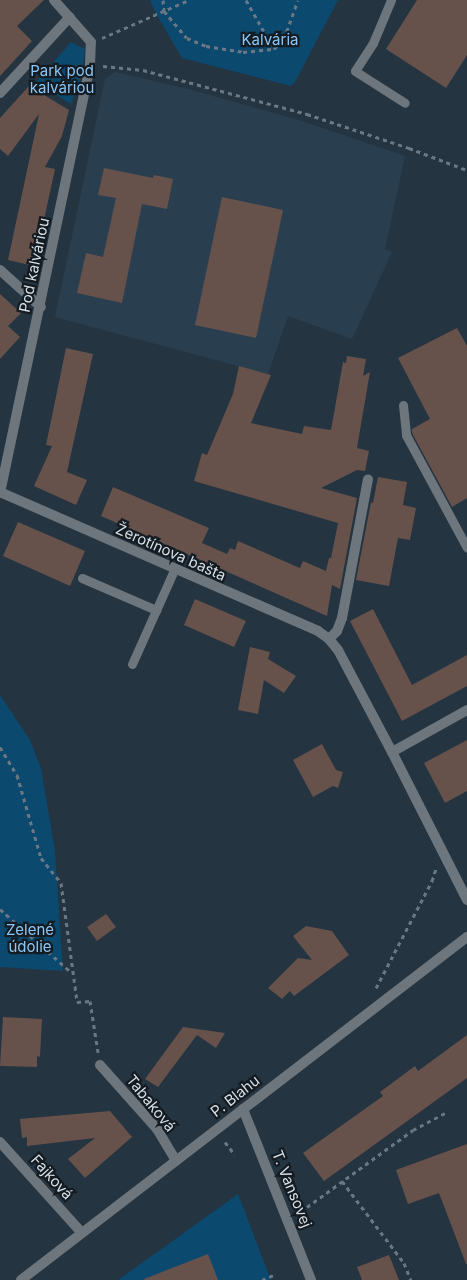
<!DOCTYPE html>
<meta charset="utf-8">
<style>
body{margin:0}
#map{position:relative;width:467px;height:1280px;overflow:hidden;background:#243441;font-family:Inter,sans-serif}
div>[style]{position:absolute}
.built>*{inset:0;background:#293f50}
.green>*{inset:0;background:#0c496f}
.building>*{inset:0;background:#67514b}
.path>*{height:3px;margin-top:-1.5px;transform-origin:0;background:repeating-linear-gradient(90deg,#6b7883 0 4px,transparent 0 8px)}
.service>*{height:9px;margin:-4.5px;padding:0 4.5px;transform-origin:4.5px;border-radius:4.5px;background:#6e767d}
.minor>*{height:10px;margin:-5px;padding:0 5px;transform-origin:5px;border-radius:5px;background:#6e767d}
span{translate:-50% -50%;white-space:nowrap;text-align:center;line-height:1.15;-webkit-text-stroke:4.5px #141b21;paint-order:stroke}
.park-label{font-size:15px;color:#8ac7f8}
.street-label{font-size:15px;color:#d5dfe7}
</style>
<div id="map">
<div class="built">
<i style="clip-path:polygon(115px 72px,188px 89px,299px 120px,405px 156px,385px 249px,392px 252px,352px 339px,288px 316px,268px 374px,55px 317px,105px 79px)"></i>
</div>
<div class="green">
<i style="clip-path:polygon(150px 0,338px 0,295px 82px,291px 86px,182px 58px,154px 10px)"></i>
<i style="clip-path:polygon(71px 42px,85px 49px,82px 74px,71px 104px,35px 83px)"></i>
<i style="clip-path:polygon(0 695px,30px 740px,41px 768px,55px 851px,63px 971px,0 967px)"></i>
<i style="clip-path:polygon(238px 1194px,271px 1280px,118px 1280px)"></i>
</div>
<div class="building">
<i style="clip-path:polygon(0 0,44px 0,17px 26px,32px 41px,0 76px)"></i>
<i style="clip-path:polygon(417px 0,467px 0,467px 55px,446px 88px,386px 49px)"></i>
<i style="clip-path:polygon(29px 86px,69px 110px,62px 136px,45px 167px,55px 169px,34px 266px,8px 260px,39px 114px,8px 156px,0 149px,0 118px)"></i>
<i style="clip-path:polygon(104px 168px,153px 178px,154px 175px,173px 179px,167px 209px,142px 204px,122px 303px,77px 293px,86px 253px,103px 257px,116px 198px,98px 195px)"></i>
<i style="clip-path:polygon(222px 197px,283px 210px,256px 338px,195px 325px)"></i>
<i style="clip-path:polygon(0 294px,21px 313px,8px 326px,20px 337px,0 359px)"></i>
<i style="clip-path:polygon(457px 328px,467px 346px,467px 498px,452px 507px,412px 433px,412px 429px,430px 419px,398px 358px)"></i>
<i style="clip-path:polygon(66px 348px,93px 354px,67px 472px,87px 480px,76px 505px,34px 486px,52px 446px,46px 445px)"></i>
<i style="clip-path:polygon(347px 356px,366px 359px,363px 376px,370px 372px,357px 448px,369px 451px,365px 471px,357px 470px,321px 488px,357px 498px,340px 589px,332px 585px,327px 616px,101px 516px,113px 487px,209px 528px,202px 543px,227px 554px,230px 548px,235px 550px,238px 541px,300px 568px,303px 561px,326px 571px,329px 558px,331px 558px,338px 523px,194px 481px,202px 453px,207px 455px,233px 394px,239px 366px,271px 375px,251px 423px,302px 434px,304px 426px,331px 430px,343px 362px,346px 363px)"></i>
<i style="clip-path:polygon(378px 477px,407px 482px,403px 505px,416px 508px,410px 540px,398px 538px,389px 586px,356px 580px,371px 502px,373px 503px)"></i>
<i style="clip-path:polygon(18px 522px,85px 551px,70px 586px,3px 556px)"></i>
<i style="clip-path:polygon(195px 599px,246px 621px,234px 647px,184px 625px)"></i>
<i style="clip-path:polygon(373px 609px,412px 685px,467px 655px,467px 686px,402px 721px,350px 621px)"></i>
<i style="clip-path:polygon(250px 647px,270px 652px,268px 659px,296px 676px,284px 693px,264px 680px,258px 714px,238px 710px)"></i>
<i style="clip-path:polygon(467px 740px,467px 791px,445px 803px,424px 763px)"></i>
<i style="clip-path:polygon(322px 744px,336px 770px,343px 772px,338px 788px,333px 786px,313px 797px,293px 760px)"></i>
<i style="clip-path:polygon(106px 914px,116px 927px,97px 941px,87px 927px)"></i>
<i style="clip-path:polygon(306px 926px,332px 931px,349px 955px,294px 996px,290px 991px,282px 999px,268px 988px,298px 958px,312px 960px,293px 936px)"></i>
<i style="clip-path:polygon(3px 1017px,42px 1019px,40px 1057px,37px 1056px,37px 1067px,0 1066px)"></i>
<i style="clip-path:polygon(183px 1027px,225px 1033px,216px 1048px,197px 1035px,158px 1087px,145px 1079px)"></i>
<i style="clip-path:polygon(467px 1035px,467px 1078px,324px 1181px,303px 1153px,383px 1096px,380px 1092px,415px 1066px,418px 1071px)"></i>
<i style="clip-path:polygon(110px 1111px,132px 1137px,85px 1178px,68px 1159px,95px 1138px,27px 1146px,27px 1137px,22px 1138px,20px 1119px)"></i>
<i style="clip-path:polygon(467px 1144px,467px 1264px,466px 1264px,439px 1193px,408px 1204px,396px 1170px)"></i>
<i style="clip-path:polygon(208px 1254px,218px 1280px,145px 1280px,144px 1279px)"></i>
<i style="clip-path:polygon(389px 1255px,399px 1280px,362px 1280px,357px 1267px)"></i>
</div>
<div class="path">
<i style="left:163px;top:0;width:11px;rotate:85deg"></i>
<i style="left:164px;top:11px;width:35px;rotate:50deg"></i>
<i style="left:187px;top:38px;width:21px;rotate:23deg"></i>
<i style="left:206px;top:46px;width:37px;rotate:9deg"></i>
<i style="left:243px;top:52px;width:31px;rotate:-6deg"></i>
<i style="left:274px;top:49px;width:14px;rotate:-45deg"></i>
<i style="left:284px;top:39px;width:41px;rotate:-70.3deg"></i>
<i style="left:246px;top:0;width:56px;rotate:60.3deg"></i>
<i style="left:102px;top:38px;width:95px;rotate:-23.6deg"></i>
<i style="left:103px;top:66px;width:40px;rotate:5.7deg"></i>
<i style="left:143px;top:70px;width:170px;rotate:15deg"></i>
<i style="left:307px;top:114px;width:108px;rotate:18.4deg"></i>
<i style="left:409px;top:148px;width:62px;rotate:20.8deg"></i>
<i style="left:0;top:747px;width:33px;rotate:59deg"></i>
<i style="left:17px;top:775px;width:86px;rotate:73.9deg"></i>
<i style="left:41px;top:858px;width:32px;rotate:51deg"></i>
<i style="left:61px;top:883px;width:120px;rotate:82.3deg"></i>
<i style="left:77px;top:1002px;width:13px;rotate:-4deg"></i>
<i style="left:90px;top:1001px;width:52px;rotate:81.1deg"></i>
<i style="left:0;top:909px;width:95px;rotate:41.6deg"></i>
<i style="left:376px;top:988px;width:121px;rotate:-62.4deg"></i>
<i style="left:432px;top:881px;width:13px;rotate:-72deg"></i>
<i style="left:225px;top:1142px;width:16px;rotate:52deg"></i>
<i style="left:342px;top:1181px;width:103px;rotate:52.9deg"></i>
<i style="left:404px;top:1263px;width:18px;rotate:68deg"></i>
<i style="left:307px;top:1207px;width:131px;rotate:-36deg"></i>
<i style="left:413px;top:1130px;width:40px;rotate:-28deg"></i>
<i style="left:262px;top:1280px;width:13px;rotate:-23deg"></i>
</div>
<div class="service">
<i style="left:391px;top:0;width:47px;rotate:112.7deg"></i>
<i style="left:373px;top:43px;width:33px;rotate:123deg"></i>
<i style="left:355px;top:71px;width:59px;rotate:32.6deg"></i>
<i style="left:403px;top:405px;width:30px;rotate:84deg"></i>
<i style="left:406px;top:435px;width:128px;rotate:61.6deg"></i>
<i style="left:82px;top:578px;width:81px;rotate:23.4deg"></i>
<i style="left:132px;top:664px;width:103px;rotate:-65.9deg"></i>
</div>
<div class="minor">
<i style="left:0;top:93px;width:103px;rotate:-47.4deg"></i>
<i style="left:0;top:270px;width:55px;rotate:42.1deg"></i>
<i style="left:0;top:492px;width:347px;rotate:23.6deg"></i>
<i style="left:318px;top:631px;width:14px;rotate:36deg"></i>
<i style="left:329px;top:639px;width:14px;rotate:51deg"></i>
<i style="left:338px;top:650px;width:115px;rotate:62.1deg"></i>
<i style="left:392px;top:752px;width:166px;rotate:63.1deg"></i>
<i style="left:0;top:493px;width:436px;rotate:-78.1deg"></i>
<i style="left:90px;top:66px;width:24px;rotate:-88deg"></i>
<i style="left:91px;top:42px;width:56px;rotate:-131.4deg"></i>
<i style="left:329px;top:639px;width:11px;rotate:-45deg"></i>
<i style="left:337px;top:631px;width:14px;rotate:-69deg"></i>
<i style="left:342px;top:618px;width:141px;rotate:-79.4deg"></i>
<i style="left:392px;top:752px;width:86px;rotate:-29.2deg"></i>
<i style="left:100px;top:1065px;width:86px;rotate:48.3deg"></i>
<i style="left:157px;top:1129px;width:37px;rotate:59deg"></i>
<i style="left:243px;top:1109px;width:184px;rotate:68.3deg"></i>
<i style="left:0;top:1142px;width:121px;rotate:48deg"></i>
<i style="left:21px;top:1280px;width:563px;rotate:-37.56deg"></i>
</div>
<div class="park-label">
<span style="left:270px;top:40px">Kalvária</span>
<span style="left:62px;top:79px">Park pod<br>kalváriou</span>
<span style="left:30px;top:938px">Zelené<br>údolie</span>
</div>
<div class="street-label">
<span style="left:34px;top:265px;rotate:-78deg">Pod kalváriou</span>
<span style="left:171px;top:552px;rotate:24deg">Žerotínova bašta</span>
<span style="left:235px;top:1096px;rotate:-38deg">P. Blahu</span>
<span style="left:151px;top:1103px;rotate:51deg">Tabaková</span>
<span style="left:52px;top:1177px;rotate:48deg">Fajková</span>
<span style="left:292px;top:1189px;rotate:68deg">T. Vansovej</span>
</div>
</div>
